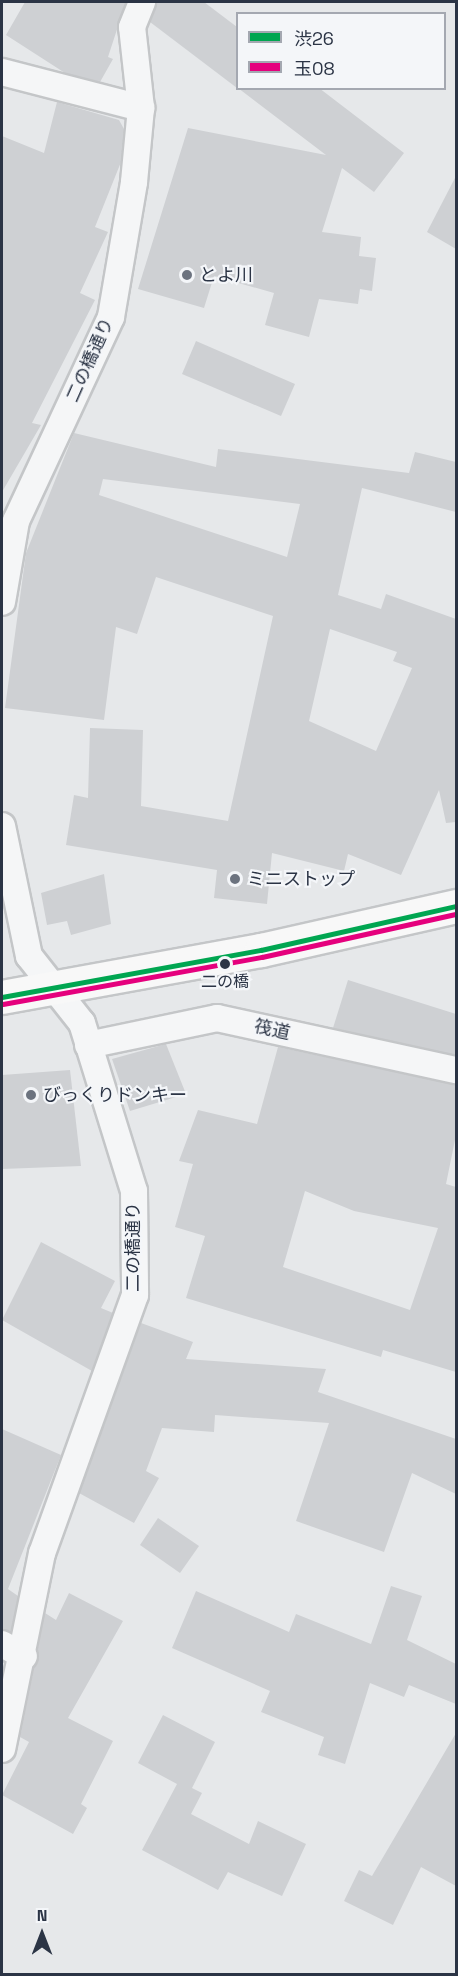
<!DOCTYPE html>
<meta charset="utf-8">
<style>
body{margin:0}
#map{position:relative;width:458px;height:1976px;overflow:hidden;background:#e6e8ea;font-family:"Space Grotesk","Noto Sans JP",sans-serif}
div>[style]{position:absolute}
.building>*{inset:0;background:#ced0d3}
.roads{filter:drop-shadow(2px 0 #c4c6c8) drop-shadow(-2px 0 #c4c6c8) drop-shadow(0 2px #c4c6c8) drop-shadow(0 -2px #c4c6c8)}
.minor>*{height:26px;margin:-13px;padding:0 13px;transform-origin:13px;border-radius:13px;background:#f5f6f7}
.primary>*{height:33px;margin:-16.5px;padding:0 16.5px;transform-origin:16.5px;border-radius:16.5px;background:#f8f8f8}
.bus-1>*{height:4.5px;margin:-2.25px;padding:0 2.25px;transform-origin:2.25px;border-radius:2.25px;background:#00a651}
.bus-2>*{height:4.5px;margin:-2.25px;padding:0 2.25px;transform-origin:2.25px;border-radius:2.25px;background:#e5007d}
.dots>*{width:16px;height:16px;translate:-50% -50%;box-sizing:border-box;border:3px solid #f4f6f9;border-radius:50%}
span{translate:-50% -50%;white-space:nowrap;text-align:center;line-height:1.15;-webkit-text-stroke:4.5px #f4f6f9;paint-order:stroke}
.bus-label{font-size:16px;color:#2b3445}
.poi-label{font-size:18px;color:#2b3445}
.left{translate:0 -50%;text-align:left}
.street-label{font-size:18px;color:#2b3445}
.frame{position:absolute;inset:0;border:3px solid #2b3445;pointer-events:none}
.legend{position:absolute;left:236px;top:12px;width:210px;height:78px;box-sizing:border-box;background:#f4f6f9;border:2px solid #a4a8b1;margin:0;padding:8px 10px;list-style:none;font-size:18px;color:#2b3445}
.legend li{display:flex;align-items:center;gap:12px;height:30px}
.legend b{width:30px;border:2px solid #a4a8b1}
.north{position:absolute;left:12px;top:1904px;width:60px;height:60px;-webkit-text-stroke:4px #f4f6f9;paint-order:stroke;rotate:0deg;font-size:16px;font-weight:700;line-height:24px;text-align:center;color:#2b3445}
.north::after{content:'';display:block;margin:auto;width:21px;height:27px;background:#2b3445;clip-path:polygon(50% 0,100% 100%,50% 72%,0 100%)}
</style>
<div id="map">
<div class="building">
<i style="clip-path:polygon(25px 2px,126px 2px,108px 57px,113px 59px,100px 82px,65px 73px,6px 35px)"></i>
<i style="clip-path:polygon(157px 2px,204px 2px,237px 27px,237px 88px,150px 22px)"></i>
<i style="clip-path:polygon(238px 88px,319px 88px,404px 153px,374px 192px,342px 168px,322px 232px,361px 237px,359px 256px,376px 258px,372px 291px,360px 289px,358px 304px,319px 299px,309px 337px,265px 325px,274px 293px,214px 276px,204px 308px,138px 289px,188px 128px,326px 155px)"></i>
<i style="clip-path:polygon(57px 102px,119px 120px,124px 129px,121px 162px,95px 227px,108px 232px,80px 293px,95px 300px,32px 423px,41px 425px,2px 492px,2px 136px,44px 153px)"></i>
<i style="clip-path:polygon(456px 176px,456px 249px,427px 232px)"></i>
<i style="clip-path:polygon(196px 341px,295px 384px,281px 416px,182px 374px)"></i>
<i style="clip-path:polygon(evenodd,74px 433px,216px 467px,218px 449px,409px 473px,415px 452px,456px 462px,456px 512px,362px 488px,338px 595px,381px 609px,386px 594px,456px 619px,456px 822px,446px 823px,439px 790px,401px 875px,348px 854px,344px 871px,272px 853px,267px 904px,214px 898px,217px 870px,66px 845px,74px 795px,88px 798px,90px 728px,143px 730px,141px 806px,228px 821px,273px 616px,156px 577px,137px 634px,116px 627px,104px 720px,5px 708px,26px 553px,74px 433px,103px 479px,300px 504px,287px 557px,99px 495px,103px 479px,74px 433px,330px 629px,397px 652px,393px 661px,412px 668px,376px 751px,309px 721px,330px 629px)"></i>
<i style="clip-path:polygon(104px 874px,111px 924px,71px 935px,67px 921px,47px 925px,41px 893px)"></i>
<i style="clip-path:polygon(348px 980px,456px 1014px,456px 1055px,333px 1028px)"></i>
<i style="clip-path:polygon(166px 1044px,186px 1094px,130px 1111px,112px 1059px)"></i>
<i style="clip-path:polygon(evenodd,278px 1047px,456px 1085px,456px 1135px,446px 1184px,456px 1187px,456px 1372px,383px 1350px,381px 1357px,186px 1298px,205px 1236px,175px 1227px,193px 1164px,179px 1161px,198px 1110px,257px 1124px,278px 1047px,305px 1191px,354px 1211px,438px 1228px,410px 1310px,283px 1267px,305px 1191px)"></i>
<i style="clip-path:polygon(70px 1070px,81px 1166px,2px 1169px,2px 1075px)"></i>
<i style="clip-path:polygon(41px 1242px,115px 1281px,101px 1308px,113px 1313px,92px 1371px,2px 1320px)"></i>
<i style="clip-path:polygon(141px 1323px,193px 1342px,186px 1359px,326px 1369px,318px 1392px,456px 1439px,456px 1494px,412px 1473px,384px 1552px,296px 1521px,329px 1423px,215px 1415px,214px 1432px,162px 1428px,146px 1471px,159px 1478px,134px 1523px,79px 1493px)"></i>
<i style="clip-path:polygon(2px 1429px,61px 1455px,8px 1589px,18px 1596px,11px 1632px,2px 1629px)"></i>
<i style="clip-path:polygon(158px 1518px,199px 1546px,180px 1573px,140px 1545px)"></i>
<i style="clip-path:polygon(391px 1586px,422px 1596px,407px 1640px,456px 1664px,456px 1704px,409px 1685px,404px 1697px,370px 1683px,345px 1764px,318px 1755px,324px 1737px,261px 1712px,270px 1691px,172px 1648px,196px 1591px,289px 1632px,296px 1614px,371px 1644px)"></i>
<i style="clip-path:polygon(69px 1593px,123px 1621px,68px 1718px,113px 1741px,81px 1804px,87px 1808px,73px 1834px,2px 1795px,29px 1742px,20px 1737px,45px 1613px,56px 1620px)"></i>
<i style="clip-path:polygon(163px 1715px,215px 1742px,192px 1788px,202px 1793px,191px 1814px,249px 1844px,258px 1821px,306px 1844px,282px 1896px,228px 1872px,218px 1890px,142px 1850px,177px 1784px,138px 1763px)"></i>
<i style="clip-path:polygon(456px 1733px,456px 1886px,421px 1867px,393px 1925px,344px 1901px,359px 1870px,372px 1876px)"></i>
</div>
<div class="roads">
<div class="minor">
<i style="left:2px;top:72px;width:144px;rotate:14.5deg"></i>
<i style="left:2px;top:602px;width:82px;rotate:-80.2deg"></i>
<i style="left:16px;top:521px;width:225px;rotate:-65deg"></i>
<i style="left:111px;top:317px;width:137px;rotate:-80.3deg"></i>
<i style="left:134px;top:182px;width:74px;rotate:-84.6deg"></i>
<i style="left:141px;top:108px;width:81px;rotate:-96.3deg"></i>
<i style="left:132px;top:27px;width:27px;rotate:-68deg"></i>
<i style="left:2px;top:826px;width:133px;rotate:78.3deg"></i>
<i style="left:29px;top:956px;width:85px;rotate:51.7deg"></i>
<i style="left:82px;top:1023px;width:176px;rotate:72.8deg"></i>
<i style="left:134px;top:1191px;width:104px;rotate:89.4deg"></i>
<i style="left:135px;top:1295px;width:274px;rotate:109.8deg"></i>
<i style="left:42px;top:1553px;width:200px;rotate:101.5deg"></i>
<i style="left:88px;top:1045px;width:132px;rotate:-11.8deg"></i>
<i style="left:217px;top:1018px;width:245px;rotate:12.3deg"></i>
<i style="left:2px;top:1644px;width:25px;rotate:29deg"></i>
</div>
<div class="primary">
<i style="left:2px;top:997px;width:263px;rotate:-10.3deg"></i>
<i style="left:261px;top:950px;width:200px;rotate:-12.7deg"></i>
</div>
</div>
<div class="bus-1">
<i style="left:2px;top:997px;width:263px;rotate:-10.3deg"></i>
<i style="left:261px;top:950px;width:200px;rotate:-12.7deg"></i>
</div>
<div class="bus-2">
<i style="left:3px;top:1004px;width:263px;rotate:-10.3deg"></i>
<i style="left:262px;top:957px;width:199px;rotate:-12.5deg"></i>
</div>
<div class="dots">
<i style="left:187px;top:275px;background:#6c737f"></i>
<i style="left:235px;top:879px;background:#6c737f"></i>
<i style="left:225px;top:964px;background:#2b3445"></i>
<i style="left:31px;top:1095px;background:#6c737f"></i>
</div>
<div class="bus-label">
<span style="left:225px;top:982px">二の橋</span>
</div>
<div class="poi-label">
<span class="left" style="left:199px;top:275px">とよ川</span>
<span class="left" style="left:247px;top:879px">ミニストップ</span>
<span class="left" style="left:43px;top:1095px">びっくりドンキー</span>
</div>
<div class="street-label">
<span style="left:90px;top:360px;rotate:-66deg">二の橋通り</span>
<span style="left:272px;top:1030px;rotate:12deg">筏道</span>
<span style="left:133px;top:1247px;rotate:-90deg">二の橋通り</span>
</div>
<div class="frame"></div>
<ul class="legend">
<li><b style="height:8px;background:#00a651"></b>渋26</li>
<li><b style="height:8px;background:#e5007d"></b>玉08</li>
</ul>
<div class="north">N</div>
</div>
